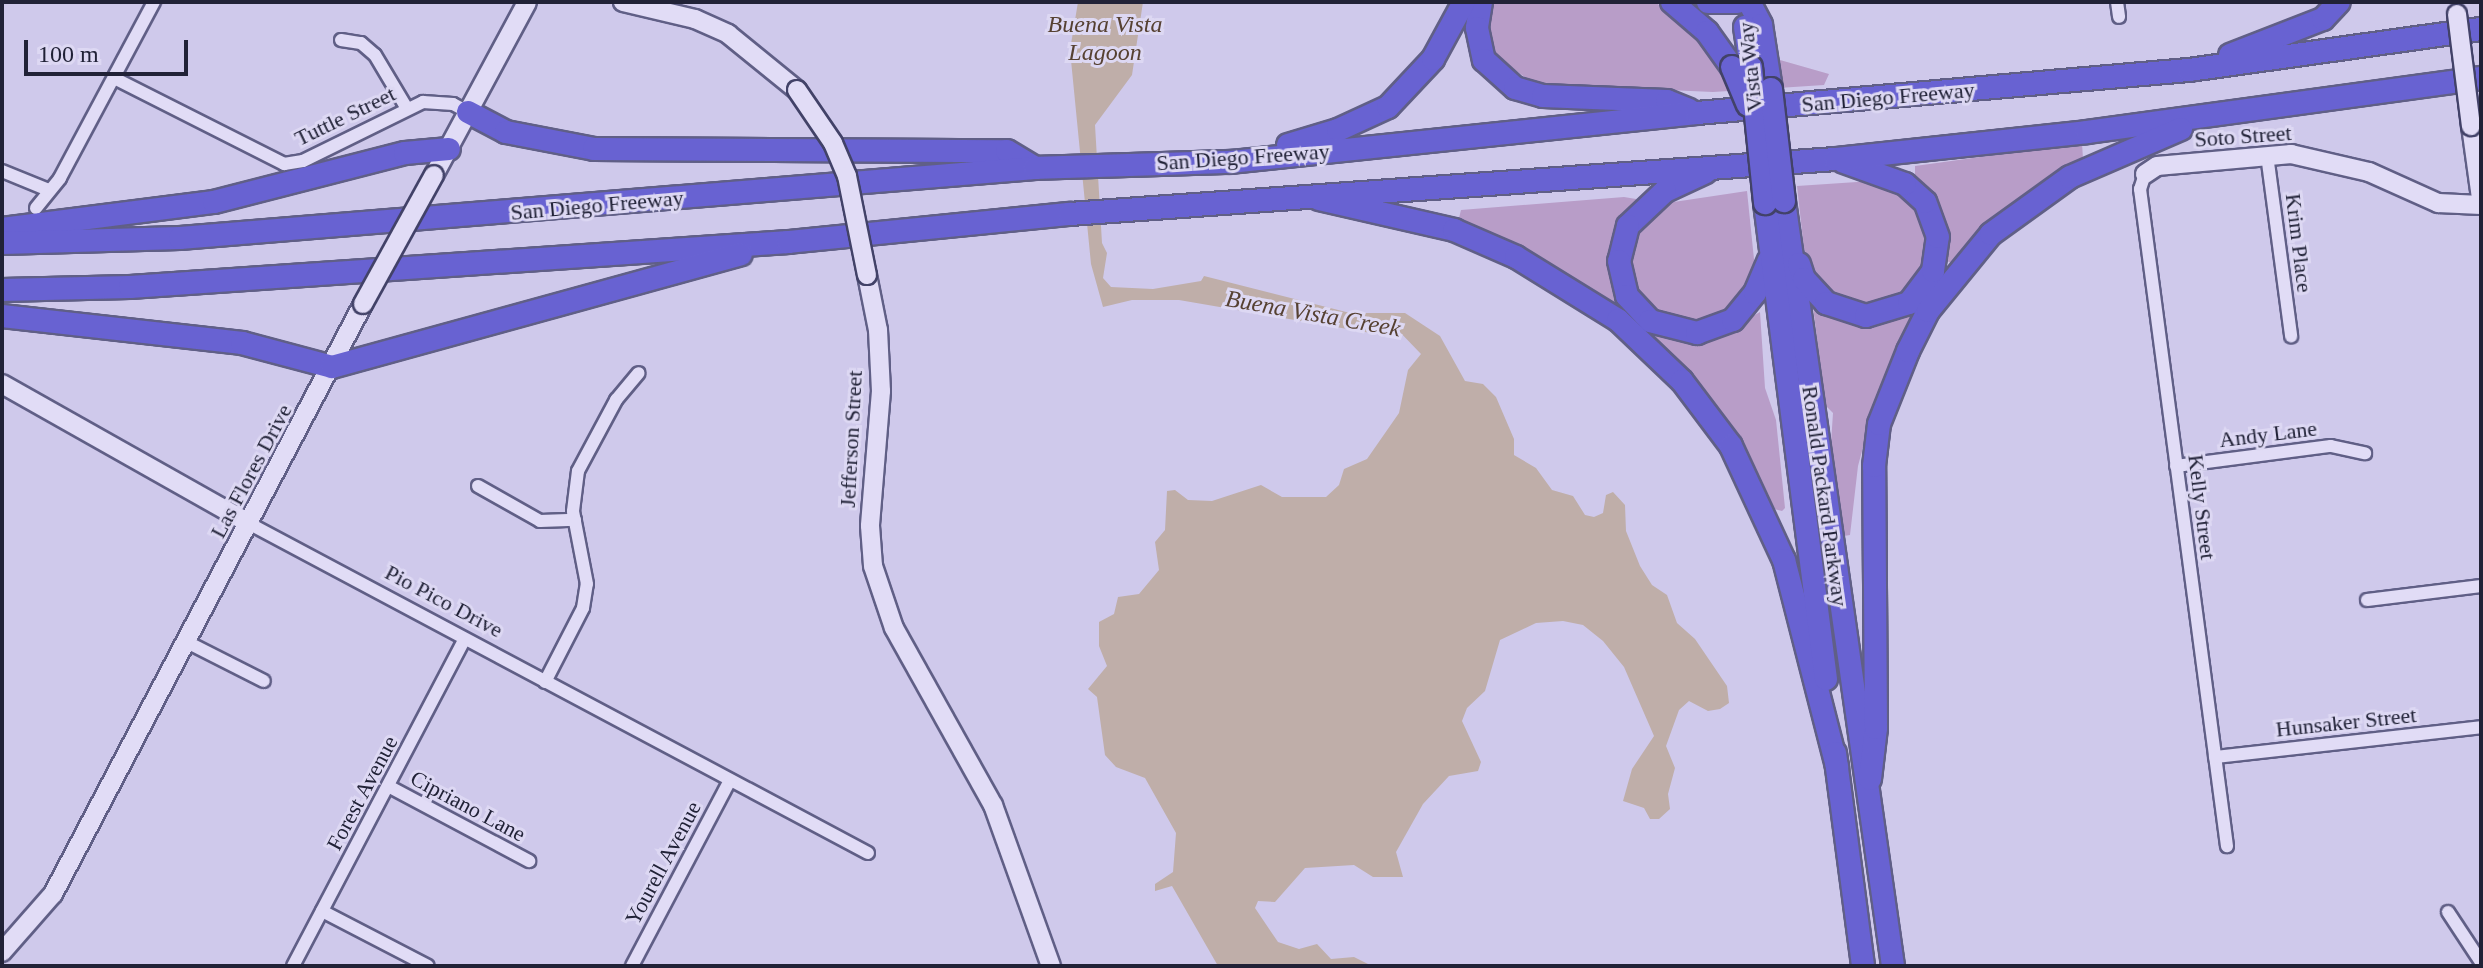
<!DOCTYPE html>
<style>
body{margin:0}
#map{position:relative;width:2483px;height:968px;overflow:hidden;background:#cfc9eb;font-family:"Times New Roman",serif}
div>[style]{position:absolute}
.green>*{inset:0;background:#b89dc8}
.water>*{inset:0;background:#bfaea9}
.roads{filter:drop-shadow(2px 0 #605f86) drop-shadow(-2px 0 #605f86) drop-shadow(0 2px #605f86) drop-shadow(0 -2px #605f86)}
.street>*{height:12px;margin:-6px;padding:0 6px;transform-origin:6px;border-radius:6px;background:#e1dcf6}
.secondary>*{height:18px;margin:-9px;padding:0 9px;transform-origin:9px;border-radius:9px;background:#e1dcf6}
.highway>*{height:22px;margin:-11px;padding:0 11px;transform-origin:11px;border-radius:11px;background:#6862d2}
.bridges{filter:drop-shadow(2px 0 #424268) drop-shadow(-2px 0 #424268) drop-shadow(0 2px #424268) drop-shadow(0 -2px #424268)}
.secondary-bridge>*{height:18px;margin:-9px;padding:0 9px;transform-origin:9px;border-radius:9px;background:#e1dcf6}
.highway-bridge>*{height:22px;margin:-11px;padding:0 11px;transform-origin:11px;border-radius:11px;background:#6862d2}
span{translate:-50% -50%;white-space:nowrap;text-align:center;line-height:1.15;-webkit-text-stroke:6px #ddd8f3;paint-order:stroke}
.street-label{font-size:22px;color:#212237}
.water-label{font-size:24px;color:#564132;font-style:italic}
.frame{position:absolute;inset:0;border:4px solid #212237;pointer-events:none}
.scale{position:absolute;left:24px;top:40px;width:164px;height:36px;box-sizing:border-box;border:4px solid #212237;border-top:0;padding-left:10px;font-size:24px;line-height:28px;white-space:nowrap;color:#212237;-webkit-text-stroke:6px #ddd8f3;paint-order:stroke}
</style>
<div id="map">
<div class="green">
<i style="clip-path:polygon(1494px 2px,1655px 2px,1687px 25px,1719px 71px,1780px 69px,1780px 60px,1829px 74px,1824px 85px,1713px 92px,1534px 84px,1496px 56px,1489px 23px)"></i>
<i style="clip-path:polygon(2082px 143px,2083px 159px,2026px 194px,1953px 264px,1945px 260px,1945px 222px,1936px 203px,1915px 181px,1915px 166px)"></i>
<i style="clip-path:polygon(1872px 181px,1910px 197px,1926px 223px,1930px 259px,1910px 293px,1870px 309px,1824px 293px,1805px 258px,1797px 186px)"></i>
<i style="clip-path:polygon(1747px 191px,1755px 269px,1741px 302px,1704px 324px,1665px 321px,1628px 283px,1629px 238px,1667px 203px)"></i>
<i style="clip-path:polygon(1624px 197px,1636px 199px,1638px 206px,1618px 234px,1647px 327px,1681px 339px,1719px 335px,1760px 312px,1765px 388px,1776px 420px,1785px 508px,1782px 511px,1774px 509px,1752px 468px,1598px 295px,1542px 259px,1458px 222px,1461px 210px)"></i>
<i style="clip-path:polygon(1813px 306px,1910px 310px,1915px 317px,1875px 402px,1858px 466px,1850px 535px,1844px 536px,1831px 443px,1833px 413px,1825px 405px)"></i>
</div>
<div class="water">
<i style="clip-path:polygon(1078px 2px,1143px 2px,1132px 75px,1095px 125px,1102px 243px,1107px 253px,1103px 278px,1111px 287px,1153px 289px,1201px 281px,1204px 276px,1350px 313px,1405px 313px,1440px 336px,1465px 381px,1483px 384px,1496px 397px,1514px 439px,1514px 455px,1536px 468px,1552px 490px,1573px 496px,1585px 515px,1594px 517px,1603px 513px,1606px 495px,1613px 492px,1625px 505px,1626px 531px,1640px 566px,1652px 585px,1667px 595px,1677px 623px,1695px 639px,1727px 686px,1729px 703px,1720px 709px,1708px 711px,1689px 701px,1679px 710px,1666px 746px,1675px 768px,1668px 794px,1670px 809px,1659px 819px,1650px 819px,1644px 808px,1623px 801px,1632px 769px,1654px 736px,1624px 667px,1603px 641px,1583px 625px,1563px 621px,1536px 623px,1500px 640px,1485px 691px,1467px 708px,1462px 721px,1481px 762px,1478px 771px,1449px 776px,1423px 804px,1396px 852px,1403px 877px,1373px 877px,1354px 865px,1305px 868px,1275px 902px,1258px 901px,1255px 908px,1278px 942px,1299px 949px,1317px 944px,1331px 959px,1354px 957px,1372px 966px,1218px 966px,1172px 886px,1155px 891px,1155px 884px,1173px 872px,1176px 833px,1145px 778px,1116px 767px,1105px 755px,1097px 697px,1088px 689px,1107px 666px,1099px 646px,1099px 622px,1114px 614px,1118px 597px,1139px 594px,1159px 570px,1155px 542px,1165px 530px,1167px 491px,1175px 490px,1188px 500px,1212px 501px,1261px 485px,1282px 497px,1326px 497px,1339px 485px,1344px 469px,1367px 459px,1399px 413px,1408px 370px,1421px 354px,1395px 327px,1371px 333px,1179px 300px,1132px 300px,1103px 307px,1091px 264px,1070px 50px)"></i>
</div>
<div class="roads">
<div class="street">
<i style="left:2117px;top:2px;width:15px;rotate:82deg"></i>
<i style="left:341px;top:40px;width:20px;rotate:9deg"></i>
<i style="left:361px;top:43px;width:18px;rotate:41deg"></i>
<i style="left:375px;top:55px;width:61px;rotate:59.2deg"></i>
<i style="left:114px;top:78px;width:191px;rotate:26.8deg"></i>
<i style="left:284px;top:164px;width:19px;rotate:-9deg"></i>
<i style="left:303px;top:161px;width:134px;rotate:-26.2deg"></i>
<i style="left:423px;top:102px;width:30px;rotate:4deg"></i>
<i style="left:453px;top:104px;width:17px;rotate:28deg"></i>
<i style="left:2267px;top:155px;width:183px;rotate:82.4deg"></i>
<i style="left:2px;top:171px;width:48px;rotate:22.2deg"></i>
<i style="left:2145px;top:174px;width:16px;rotate:108deg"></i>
<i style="left:2140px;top:189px;width:663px;rotate:82.46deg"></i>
<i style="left:36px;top:208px;width:38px;rotate:-51deg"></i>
<i style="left:60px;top:178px;width:200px;rotate:-61.9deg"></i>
<i style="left:2176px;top:466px;width:156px;rotate:-7.4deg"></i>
<i style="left:2331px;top:446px;width:35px;rotate:12deg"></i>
<i style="left:478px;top:486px;width:71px;rotate:29.4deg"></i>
<i style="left:540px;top:521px;width:35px;rotate:-2deg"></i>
<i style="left:250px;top:524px;width:700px;rotate:28.03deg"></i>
<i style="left:2367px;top:600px;width:115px;rotate:-7deg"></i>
<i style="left:187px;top:642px;width:86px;rotate:26.9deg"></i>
<i style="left:545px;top:682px;width:83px;rotate:-62.8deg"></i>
<i style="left:583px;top:608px;width:24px;rotate:-81deg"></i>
<i style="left:587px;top:584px;width:74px;rotate:-100.9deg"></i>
<i style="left:573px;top:511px;width:40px;rotate:-82.9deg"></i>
<i style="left:578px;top:471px;width:81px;rotate:-61.8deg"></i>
<i style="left:616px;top:400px;width:35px;rotate:-50deg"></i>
<i style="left:2215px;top:757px;width:268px;rotate:-6.4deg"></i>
<i style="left:388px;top:786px;width:160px;rotate:28deg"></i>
<i style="left:322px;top:911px;width:119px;rotate:27.4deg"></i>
<i style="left:2448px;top:912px;width:60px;rotate:56.6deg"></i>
<i style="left:293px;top:966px;width:369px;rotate:-62.3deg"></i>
<i style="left:632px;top:966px;width:210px;rotate:-62.2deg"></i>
</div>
<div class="secondary">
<i style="left:623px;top:2px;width:74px;rotate:13.3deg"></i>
<i style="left:695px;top:19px;width:36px;rotate:24deg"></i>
<i style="left:728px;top:34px;width:89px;rotate:39.1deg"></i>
<i style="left:2471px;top:126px;width:73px;rotate:82.1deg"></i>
<i style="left:2145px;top:174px;width:14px;rotate:-34deg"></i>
<i style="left:2157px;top:166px;width:135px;rotate:-5.1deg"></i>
<i style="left:2291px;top:154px;width:80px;rotate:13deg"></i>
<i style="left:2369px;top:172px;width:76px;rotate:24.2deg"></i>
<i style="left:2438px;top:203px;width:43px;rotate:2.7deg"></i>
<i style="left:434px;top:175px;width:196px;rotate:-61.7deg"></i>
<i style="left:867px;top:275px;width:56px;rotate:78.7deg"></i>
<i style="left:878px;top:330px;width:61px;rotate:87.2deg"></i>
<i style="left:881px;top:391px;width:135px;rotate:94.7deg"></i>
<i style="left:870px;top:526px;width:40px;rotate:85.7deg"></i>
<i style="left:873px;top:566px;width:65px;rotate:71.3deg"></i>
<i style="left:894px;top:628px;width:203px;rotate:60.8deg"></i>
<i style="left:993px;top:805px;width:171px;rotate:70.2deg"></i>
<i style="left:2px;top:384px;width:285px;rotate:29.4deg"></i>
<i style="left:2px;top:952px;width:77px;rotate:-48.7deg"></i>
<i style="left:53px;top:894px;width:666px;rotate:-62.28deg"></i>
</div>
<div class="highway">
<i style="left:1481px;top:2px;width:26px;rotate:99deg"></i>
<i style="left:1477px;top:28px;width:33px;rotate:78deg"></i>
<i style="left:1484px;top:60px;width:42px;rotate:42.1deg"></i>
<i style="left:1515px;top:88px;width:29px;rotate:16deg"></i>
<i style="left:1543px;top:96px;width:124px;rotate:2.3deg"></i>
<i style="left:1667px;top:101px;width:24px;rotate:22deg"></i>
<i style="left:1672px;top:2px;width:46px;rotate:40.6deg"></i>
<i style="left:1707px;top:32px;width:43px;rotate:54.5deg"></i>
<i style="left:1708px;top:2px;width:29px"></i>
<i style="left:1749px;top:2px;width:26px;rotate:62deg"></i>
<i style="left:1761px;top:25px;width:65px;rotate:81.1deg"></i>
<i style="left:1745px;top:27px;width:40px;rotate:81.5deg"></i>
<i style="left:2230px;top:55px;width:100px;rotate:-21.2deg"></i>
<i style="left:2323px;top:19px;width:23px;rotate:-47deg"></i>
<i style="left:468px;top:112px;width:43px;rotate:27.8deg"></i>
<i style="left:506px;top:132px;width:90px;rotate:10.9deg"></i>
<i style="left:594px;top:149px;width:413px;rotate:0.3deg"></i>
<i style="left:1007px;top:151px;width:33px;rotate:31deg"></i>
<i style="left:1288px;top:145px;width:52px;rotate:-16.7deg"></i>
<i style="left:1338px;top:130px;width:55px;rotate:-24.7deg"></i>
<i style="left:1388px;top:107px;width:66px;rotate:-46.8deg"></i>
<i style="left:1433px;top:59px;width:65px;rotate:-61.5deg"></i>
<i style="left:1706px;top:172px;width:45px;rotate:155.1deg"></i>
<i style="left:1665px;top:191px;width:51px;rotate:136.6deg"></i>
<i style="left:1628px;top:226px;width:36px;rotate:104deg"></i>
<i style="left:1619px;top:261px;width:36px;rotate:77deg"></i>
<i style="left:1627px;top:296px;width:34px;rotate:47deg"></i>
<i style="left:1650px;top:321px;width:49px;rotate:14.3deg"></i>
<i style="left:1697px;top:333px;width:38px;rotate:-20deg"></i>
<i style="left:1733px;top:320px;width:35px;rotate:-51deg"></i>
<i style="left:1755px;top:293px;width:36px;rotate:-67deg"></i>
<i style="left:1319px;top:199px;width:139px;rotate:12.9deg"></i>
<i style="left:1454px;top:230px;width:68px;rotate:23.5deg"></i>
<i style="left:1516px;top:257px;width:120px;rotate:31.7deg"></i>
<i style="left:1618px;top:320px;width:88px;rotate:43.6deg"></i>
<i style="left:1682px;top:381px;width:81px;rotate:53deg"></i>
<i style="left:1731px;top:446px;width:126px;rotate:65.1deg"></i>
<i style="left:1784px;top:560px;width:214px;rotate:75.6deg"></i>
<i style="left:1784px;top:201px;width:773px;rotate:81.89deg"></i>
<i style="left:1765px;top:203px;width:480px;rotate:82.7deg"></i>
<i style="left:2px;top:229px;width:214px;rotate:-7.3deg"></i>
<i style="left:214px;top:202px;width:197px;rotate:-14.4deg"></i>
<i style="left:405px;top:153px;width:44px;rotate:-5.2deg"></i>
<i style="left:2px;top:243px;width:178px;rotate:-1.6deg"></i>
<i style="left:180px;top:238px;width:858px;rotate:-4.68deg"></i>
<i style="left:1035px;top:168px;width:196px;rotate:-1.8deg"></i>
<i style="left:1231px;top:162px;width:469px;rotate:-6deg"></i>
<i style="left:1697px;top:113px;width:494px;rotate:-5deg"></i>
<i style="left:2189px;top:70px;width:295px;rotate:-8deg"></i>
<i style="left:1799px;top:264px;width:16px;rotate:72deg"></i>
<i style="left:1804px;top:279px;width:33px;rotate:47deg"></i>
<i style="left:1826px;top:303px;width:42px;rotate:18deg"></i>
<i style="left:1866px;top:316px;width:45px;rotate:-16.8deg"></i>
<i style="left:1909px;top:303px;width:40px;rotate:-53deg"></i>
<i style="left:1933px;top:271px;width:34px;rotate:-82deg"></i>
<i style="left:1938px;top:237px;width:37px;rotate:-110deg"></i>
<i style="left:1925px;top:202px;width:27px;rotate:-138deg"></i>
<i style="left:1905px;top:184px;width:65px;rotate:-160.2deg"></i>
<i style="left:2px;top:290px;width:128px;rotate:-1.3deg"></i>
<i style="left:130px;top:287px;width:660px;rotate:-3.91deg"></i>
<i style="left:788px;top:242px;width:283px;rotate:-5.7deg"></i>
<i style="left:1070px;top:214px;width:768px;rotate:-4.11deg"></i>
<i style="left:1836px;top:159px;width:252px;rotate:-6.1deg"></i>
<i style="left:2087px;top:132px;width:398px;rotate:-7.8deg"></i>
<i style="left:2px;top:316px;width:242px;rotate:6.4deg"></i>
<i style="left:242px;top:343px;width:93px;rotate:14.9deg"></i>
<i style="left:332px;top:367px;width:424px;rotate:-15.4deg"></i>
<i style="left:1835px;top:753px;width:215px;rotate:82.5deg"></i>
<i style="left:1870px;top:779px;width:51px;rotate:-83.3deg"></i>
<i style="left:1876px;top:728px;width:262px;rotate:-90.4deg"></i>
<i style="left:1874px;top:466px;width:42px;rotate:-83.2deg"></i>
<i style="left:1879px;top:424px;width:79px;rotate:-68.3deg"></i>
<i style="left:1908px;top:351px;width:45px;rotate:-63.4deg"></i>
<i style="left:1928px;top:311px;width:99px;rotate:-50.7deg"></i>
<i style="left:1991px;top:234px;width:97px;rotate:-35.8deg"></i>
<i style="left:2070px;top:177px;width:121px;rotate:-23.4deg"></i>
</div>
</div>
<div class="bridges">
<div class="secondary-bridge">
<i style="left:2457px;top:14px;width:113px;rotate:82.9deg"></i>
<i style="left:797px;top:90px;width:64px;rotate:55.8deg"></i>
<i style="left:833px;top:143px;width:36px;rotate:67deg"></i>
<i style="left:847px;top:176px;width:101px;rotate:78.6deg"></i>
<i style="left:363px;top:304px;width:147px;rotate:-61.2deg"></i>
</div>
<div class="highway-bridge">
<i style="left:1732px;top:67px;width:41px;rotate:67.2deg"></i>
<i style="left:1751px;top:67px;width:137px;rotate:84.1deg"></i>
<i style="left:1771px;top:89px;width:113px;rotate:83.4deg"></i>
</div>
</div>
<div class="street-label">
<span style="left:1750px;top:67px;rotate:-96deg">Vista Way</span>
<span style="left:1888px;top:97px;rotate:-5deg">San Diego Freeway</span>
<span style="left:345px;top:116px;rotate:-26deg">Tuttle Street</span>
<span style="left:2243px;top:136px;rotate:-4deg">Soto Street</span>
<span style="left:1243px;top:157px;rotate:-4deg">San Diego Freeway</span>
<span style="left:597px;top:205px;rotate:-5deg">San Diego Freeway</span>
<span style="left:2299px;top:243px;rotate:83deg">Krim Place</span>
<span style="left:2268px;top:434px;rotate:-7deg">Andy Lane</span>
<span style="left:851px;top:439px;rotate:-87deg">Jefferson Street</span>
<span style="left:251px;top:471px;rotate:-62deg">Las Flores Drive</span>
<span style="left:1825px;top:496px;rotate:82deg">Ronald Packard Parkway</span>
<span style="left:2202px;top:507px;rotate:83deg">Kelly Street</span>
<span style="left:444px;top:601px;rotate:28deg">Pio Pico Drive</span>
<span style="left:2346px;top:722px;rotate:-6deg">Hunsaker Street</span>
<span style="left:362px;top:793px;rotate:-62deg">Forest Avenue</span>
<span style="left:468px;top:806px;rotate:28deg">Cipriano Lane</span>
<span style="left:663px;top:863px;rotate:-62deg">Yourell Avenue</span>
</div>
<div class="water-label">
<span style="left:1105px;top:39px">Buena Vista<br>Lagoon</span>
<span style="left:1313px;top:314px;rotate:10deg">Buena Vista Creek</span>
</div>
<div class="frame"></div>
<div class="scale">100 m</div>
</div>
